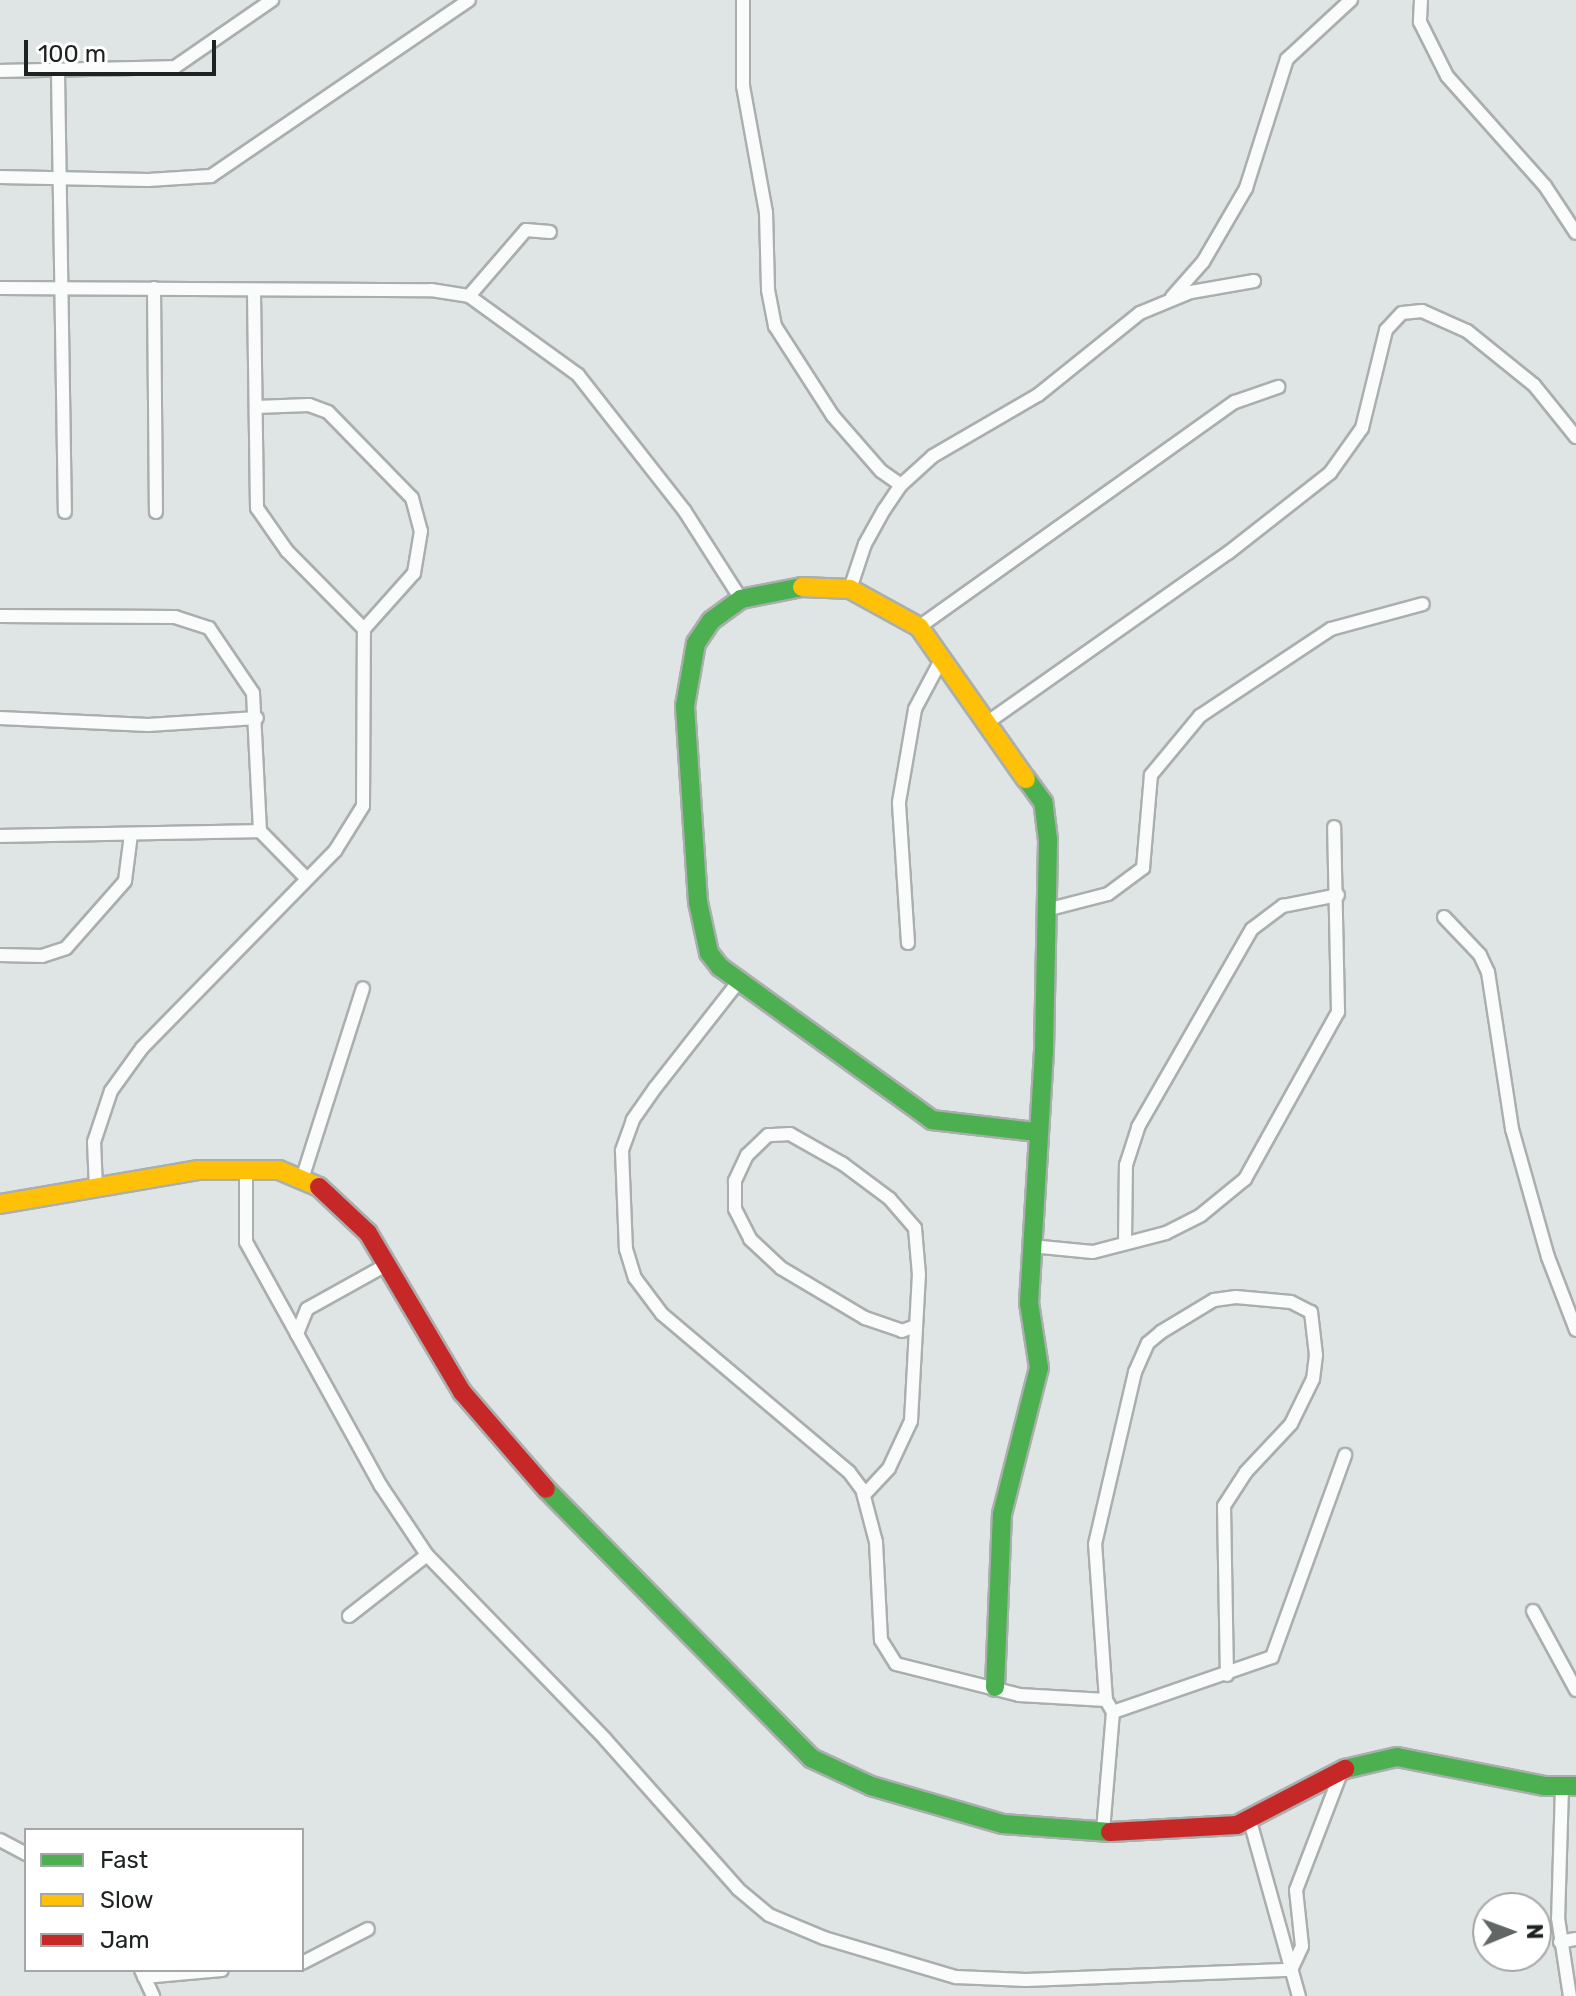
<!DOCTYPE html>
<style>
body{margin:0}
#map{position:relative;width:1576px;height:1996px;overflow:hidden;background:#dfe5e4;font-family:Rubik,sans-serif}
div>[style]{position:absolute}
.roads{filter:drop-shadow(2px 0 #aaafae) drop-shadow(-2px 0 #aaafae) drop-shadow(0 2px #aaafae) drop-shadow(0 -2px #aaafae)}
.street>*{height:12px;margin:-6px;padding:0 6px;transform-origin:6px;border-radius:6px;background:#fafbfb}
.fast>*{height:18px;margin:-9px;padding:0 9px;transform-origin:9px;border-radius:9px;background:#4caf50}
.slow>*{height:18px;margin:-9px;padding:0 9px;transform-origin:9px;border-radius:9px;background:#ffc107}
.jam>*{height:18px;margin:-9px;padding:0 9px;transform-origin:9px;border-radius:9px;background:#c62828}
span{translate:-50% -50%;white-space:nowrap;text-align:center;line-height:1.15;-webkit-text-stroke:7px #fff;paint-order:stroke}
.legend{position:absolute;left:24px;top:1828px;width:280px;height:144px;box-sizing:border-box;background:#fff;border:2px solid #a5a7a7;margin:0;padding:10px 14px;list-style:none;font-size:24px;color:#1e2322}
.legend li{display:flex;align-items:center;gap:16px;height:40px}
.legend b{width:40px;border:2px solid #a5a7a7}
.north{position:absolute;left:1472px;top:1892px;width:80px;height:80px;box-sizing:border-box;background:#fff;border:2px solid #a5a7a7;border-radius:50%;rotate:89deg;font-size:22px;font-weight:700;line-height:32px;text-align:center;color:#1e2322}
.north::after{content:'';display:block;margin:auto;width:28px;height:36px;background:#626766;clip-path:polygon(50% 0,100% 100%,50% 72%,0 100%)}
.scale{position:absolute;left:24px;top:40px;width:192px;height:36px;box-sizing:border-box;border:4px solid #1e2322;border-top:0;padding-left:10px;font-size:24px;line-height:28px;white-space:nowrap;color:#1e2322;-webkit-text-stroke:6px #fff;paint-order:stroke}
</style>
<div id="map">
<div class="roads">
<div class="street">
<i style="left:743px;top:0;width:86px;rotate:90deg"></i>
<i style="left:743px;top:86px;width:128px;rotate:79.7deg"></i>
<i style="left:766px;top:212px;width:78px;rotate:88.5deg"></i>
<i style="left:768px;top:290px;width:37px;rotate:79deg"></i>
<i style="left:775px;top:326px;width:107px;rotate:57.2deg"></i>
<i style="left:833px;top:416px;width:73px;rotate:48.9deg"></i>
<i style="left:881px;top:471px;width:24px;rotate:35deg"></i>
<i style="left:1421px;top:0;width:22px;rotate:93deg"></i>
<i style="left:1420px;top:22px;width:60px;rotate:63.4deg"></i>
<i style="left:1447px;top:76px;width:147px;rotate:48.3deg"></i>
<i style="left:1545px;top:186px;width:56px;rotate:56.6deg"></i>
<i style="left:0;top:71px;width:175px;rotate:-1.3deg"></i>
<i style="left:175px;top:67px;width:118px;rotate:-34.6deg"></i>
<i style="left:58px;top:73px;width:439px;rotate:89.1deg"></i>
<i style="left:0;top:177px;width:148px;rotate:1.2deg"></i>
<i style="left:148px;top:180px;width:63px;rotate:-3.6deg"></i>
<i style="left:211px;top:176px;width:312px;rotate:-34.3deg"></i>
<i style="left:0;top:288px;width:431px;rotate:0.3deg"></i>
<i style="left:431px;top:290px;width:38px;rotate:9deg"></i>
<i style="left:469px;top:296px;width:135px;rotate:35.9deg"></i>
<i style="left:578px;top:375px;width:172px;rotate:51.9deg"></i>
<i style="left:684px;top:510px;width:106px;rotate:57.4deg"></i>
<i style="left:154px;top:288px;width:224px;rotate:89.5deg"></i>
<i style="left:469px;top:296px;width:87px;rotate:-49.2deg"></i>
<i style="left:526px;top:230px;width:24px;rotate:5deg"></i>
<i style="left:1172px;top:297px;width:47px;rotate:-48.5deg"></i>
<i style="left:1203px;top:262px;width:86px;rotate:-59.8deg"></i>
<i style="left:1246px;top:188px;width:135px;rotate:-72.4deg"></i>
<i style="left:1287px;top:59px;width:87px;rotate:-42.7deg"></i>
<i style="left:256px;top:407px;width:53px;rotate:-2.2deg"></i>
<i style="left:309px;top:405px;width:20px;rotate:20deg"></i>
<i style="left:328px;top:412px;width:120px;rotate:45.7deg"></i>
<i style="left:412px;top:498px;width:34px;rotate:75deg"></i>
<i style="left:421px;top:531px;width:43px;rotate:99.5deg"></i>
<i style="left:414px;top:573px;width:75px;rotate:131.8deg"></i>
<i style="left:850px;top:589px;width:47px;rotate:-71.6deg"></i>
<i style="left:865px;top:544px;width:39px;rotate:-61deg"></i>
<i style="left:884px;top:510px;width:30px;rotate:-56deg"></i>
<i style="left:901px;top:485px;width:43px;rotate:-42.2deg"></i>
<i style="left:933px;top:456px;width:121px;rotate:-30.2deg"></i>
<i style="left:1038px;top:395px;width:131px;rotate:-38.8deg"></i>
<i style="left:1140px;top:313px;width:55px;rotate:-22.4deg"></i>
<i style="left:1191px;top:292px;width:64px;rotate:-9.9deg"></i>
<i style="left:0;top:616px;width:175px;rotate:0.3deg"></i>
<i style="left:175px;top:617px;width:36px;rotate:18deg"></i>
<i style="left:209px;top:628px;width:78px;rotate:55.9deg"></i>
<i style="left:253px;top:693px;width:138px;rotate:87.1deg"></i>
<i style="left:919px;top:627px;width:388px;rotate:-35.5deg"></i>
<i style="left:1235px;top:402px;width:46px;rotate:-19.2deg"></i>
<i style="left:0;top:718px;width:148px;rotate:2.7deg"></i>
<i style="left:148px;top:725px;width:109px;rotate:-3.7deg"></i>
<i style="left:988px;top:722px;width:294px;rotate:-35.2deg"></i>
<i style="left:1228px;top:553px;width:130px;rotate:-38.1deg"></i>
<i style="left:1330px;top:473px;width:55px;rotate:-54.6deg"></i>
<i style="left:1362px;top:428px;width:101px;rotate:-76.2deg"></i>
<i style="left:1386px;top:330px;width:23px;rotate:-47deg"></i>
<i style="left:1402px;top:313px;width:20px;rotate:-6deg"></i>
<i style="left:1422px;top:311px;width:49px;rotate:24deg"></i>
<i style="left:1467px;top:331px;width:86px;rotate:38.9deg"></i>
<i style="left:1534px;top:385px;width:67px;rotate:51.1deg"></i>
<i style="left:0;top:836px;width:260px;rotate:-1.1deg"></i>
<i style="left:260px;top:831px;width:64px;rotate:45.6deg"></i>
<i style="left:1046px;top:910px;width:64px;rotate:-14.5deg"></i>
<i style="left:1108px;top:894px;width:44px;rotate:-36.6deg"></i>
<i style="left:1143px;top:868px;width:93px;rotate:-85.1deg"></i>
<i style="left:1151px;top:775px;width:77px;rotate:-50.3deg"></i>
<i style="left:1200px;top:716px;width:157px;rotate:-33.6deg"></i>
<i style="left:1331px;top:629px;width:95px;rotate:-15.2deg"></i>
<i style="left:1444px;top:917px;width:52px;rotate:46.5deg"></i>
<i style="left:1480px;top:955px;width:19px;rotate:65deg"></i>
<i style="left:1488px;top:972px;width:159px;rotate:81.3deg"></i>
<i style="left:1512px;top:1129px;width:133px;rotate:74.3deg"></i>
<i style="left:1548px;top:1257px;width:78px;rotate:69deg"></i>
<i style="left:908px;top:943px;width:141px;rotate:-93.7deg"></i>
<i style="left:899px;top:802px;width:94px;rotate:-80.2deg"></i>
<i style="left:915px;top:709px;width:55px;rotate:-62deg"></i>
<i style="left:0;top:955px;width:42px;rotate:1.4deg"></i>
<i style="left:42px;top:956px;width:25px;rotate:-18deg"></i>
<i style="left:66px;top:948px;width:89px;rotate:-48.6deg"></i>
<i style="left:125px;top:881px;width:47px;rotate:-82.7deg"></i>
<i style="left:739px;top:981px;width:136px;rotate:128.1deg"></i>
<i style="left:655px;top:1088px;width:39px;rotate:125deg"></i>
<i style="left:633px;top:1120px;width:33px;rotate:110deg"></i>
<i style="left:622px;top:1151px;width:98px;rotate:87.7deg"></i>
<i style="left:626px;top:1249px;width:30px;rotate:73deg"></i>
<i style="left:635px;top:1278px;width:45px;rotate:53.1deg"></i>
<i style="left:662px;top:1314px;width:245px;rotate:40.2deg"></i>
<i style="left:849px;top:1472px;width:21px;rotate:53deg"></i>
<i style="left:862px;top:1489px;width:55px;rotate:75.2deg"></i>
<i style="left:876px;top:1542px;width:98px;rotate:87.1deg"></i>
<i style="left:881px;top:1640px;width:28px;rotate:58deg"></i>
<i style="left:896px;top:1664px;width:127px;rotate:14.1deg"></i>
<i style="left:1019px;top:1695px;width:87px;rotate:3.3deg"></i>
<i style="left:1106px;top:1700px;width:14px;rotate:60deg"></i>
<i style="left:1113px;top:1712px;width:118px;rotate:94.8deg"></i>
<i style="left:246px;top:1169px;width:73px;rotate:90deg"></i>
<i style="left:246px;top:1242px;width:105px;rotate:61deg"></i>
<i style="left:303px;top:1176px;width:197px;rotate:-72.3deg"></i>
<i style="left:96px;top:1189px;width:47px;rotate:-92.4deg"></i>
<i style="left:94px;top:1142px;width:54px;rotate:-71.6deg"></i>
<i style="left:111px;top:1091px;width:53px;rotate:-54.2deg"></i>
<i style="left:142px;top:1048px;width:276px;rotate:-45.6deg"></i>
<i style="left:335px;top:851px;width:53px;rotate:-58.1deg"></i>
<i style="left:363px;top:806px;width:177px;rotate:-89.7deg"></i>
<i style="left:364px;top:629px;width:110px;rotate:-134.6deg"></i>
<i style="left:287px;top:551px;width:52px;rotate:-124.9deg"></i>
<i style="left:257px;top:508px;width:217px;rotate:-90.8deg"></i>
<i style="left:1125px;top:1242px;width:77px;rotate:-89.3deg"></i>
<i style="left:1126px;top:1165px;width:40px;rotate:-72deg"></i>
<i style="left:1138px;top:1127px;width:228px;rotate:-60.1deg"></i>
<i style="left:1252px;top:929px;width:39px;rotate:-37deg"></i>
<i style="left:1283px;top:906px;width:56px;rotate:-11.3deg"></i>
<i style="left:1031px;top:1246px;width:62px;rotate:5.5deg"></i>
<i style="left:1093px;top:1252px;width:75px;rotate:-14.6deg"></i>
<i style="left:1166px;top:1233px;width:39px;rotate:-27deg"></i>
<i style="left:1201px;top:1215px;width:57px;rotate:-39.3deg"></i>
<i style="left:1245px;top:1179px;width:191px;rotate:-60.9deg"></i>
<i style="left:1338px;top:1012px;width:185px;rotate:-91.2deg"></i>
<i style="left:386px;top:1265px;width:90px;rotate:150.9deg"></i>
<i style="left:307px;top:1309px;width:27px;rotate:112deg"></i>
<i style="left:297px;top:1334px;width:174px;rotate:61.1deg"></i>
<i style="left:381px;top:1486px;width:83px;rotate:56.3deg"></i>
<i style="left:427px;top:1555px;width:256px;rotate:45.9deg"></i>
<i style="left:605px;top:1739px;width:200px;rotate:48.4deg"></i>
<i style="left:738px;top:1889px;width:40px;rotate:40deg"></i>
<i style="left:769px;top:1915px;width:60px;rotate:22.7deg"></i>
<i style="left:824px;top:1938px;width:138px;rotate:16.5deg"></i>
<i style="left:956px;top:1977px;width:70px;rotate:2.5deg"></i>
<i style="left:1026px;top:1980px;width:265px;rotate:-2.2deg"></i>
<i style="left:1291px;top:1970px;width:26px;rotate:-65deg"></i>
<i style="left:1302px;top:1946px;width:56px;rotate:-96.1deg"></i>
<i style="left:1296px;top:1890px;width:129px;rotate:-69deg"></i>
<i style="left:865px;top:1494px;width:35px;rotate:-47deg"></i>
<i style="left:889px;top:1468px;width:52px;rotate:-64.9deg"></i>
<i style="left:911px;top:1421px;width:146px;rotate:-86.9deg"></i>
<i style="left:919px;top:1275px;width:47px;rotate:-94.9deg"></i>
<i style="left:915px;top:1228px;width:38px;rotate:-131deg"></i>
<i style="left:890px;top:1199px;width:59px;rotate:-143.3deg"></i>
<i style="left:843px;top:1164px;width:61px;rotate:-150.5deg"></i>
<i style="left:790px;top:1134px;width:22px;rotate:177deg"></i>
<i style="left:768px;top:1135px;width:29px;rotate:136deg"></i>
<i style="left:747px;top:1155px;width:29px;rotate:115deg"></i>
<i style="left:735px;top:1181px;width:28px;rotate:90deg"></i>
<i style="left:735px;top:1209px;width:34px;rotate:63deg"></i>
<i style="left:750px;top:1239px;width:42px;rotate:43.1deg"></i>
<i style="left:781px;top:1268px;width:98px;rotate:30.8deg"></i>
<i style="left:865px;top:1318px;width:39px;rotate:19deg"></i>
<i style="left:902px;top:1331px;width:14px;rotate:-21deg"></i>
<i style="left:1533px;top:1611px;width:90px;rotate:61.4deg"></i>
<i style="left:349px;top:1616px;width:99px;rotate:-38deg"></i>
<i style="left:1106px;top:1700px;width:156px;rotate:-94deg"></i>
<i style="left:1095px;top:1544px;width:177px;rotate:-76.9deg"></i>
<i style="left:1135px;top:1372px;width:32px;rotate:-66deg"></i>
<i style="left:1148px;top:1343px;width:17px;rotate:-40deg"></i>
<i style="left:1161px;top:1332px;width:62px;rotate:-31.1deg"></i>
<i style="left:1214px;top:1300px;width:22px;rotate:-8deg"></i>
<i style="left:1236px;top:1297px;width:55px;rotate:5.2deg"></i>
<i style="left:1291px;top:1302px;width:22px;rotate:27deg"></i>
<i style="left:1311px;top:1312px;width:43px;rotate:83.4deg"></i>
<i style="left:1316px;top:1355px;width:24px;rotate:97deg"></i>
<i style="left:1313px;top:1379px;width:50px;rotate:116.1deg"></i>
<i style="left:1291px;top:1424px;width:66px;rotate:133.2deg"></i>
<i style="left:1246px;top:1472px;width:40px;rotate:122.9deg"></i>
<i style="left:1224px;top:1506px;width:169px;rotate:89deg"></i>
<i style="left:1113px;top:1712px;width:168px;rotate:-19.1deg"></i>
<i style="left:1272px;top:1657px;width:215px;rotate:-70.1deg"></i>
<i style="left:1562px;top:1787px;width:131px;rotate:91.7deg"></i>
<i style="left:1558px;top:1918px;width:79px;rotate:81.3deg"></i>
<i style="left:1250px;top:1821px;width:182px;rotate:74.4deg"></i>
<i style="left:0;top:1840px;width:30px;rotate:28deg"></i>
<i style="left:1560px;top:1942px;width:16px;rotate:-11deg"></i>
<i style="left:302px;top:1963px;width:74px;rotate:-27.3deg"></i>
<i style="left:141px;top:1970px;width:29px;rotate:65deg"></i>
<i style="left:144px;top:1977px;width:78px;rotate:-5.1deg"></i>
</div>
<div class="fast">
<i style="left:802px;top:587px;width:62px;rotate:168.9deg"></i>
<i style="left:741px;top:599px;width:37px;rotate:144deg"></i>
<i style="left:711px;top:621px;width:27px;rotate:124deg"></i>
<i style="left:696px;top:643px;width:64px;rotate:99.9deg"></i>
<i style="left:685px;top:706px;width:196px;rotate:86.2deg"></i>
<i style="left:698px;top:902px;width:52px;rotate:77.8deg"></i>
<i style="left:709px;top:953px;width:18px;rotate:52deg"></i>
<i style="left:720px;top:967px;width:261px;rotate:35.8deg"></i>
<i style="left:932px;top:1120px;width:105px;rotate:6.6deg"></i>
<i style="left:546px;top:1489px;width:378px;rotate:45.4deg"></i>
<i style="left:811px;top:1758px;width:66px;rotate:25deg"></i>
<i style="left:871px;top:1786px;width:137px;rotate:16.1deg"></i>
<i style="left:1003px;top:1824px;width:107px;rotate:4.3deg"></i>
<i style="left:995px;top:1687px;width:173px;rotate:-87.7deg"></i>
<i style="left:1002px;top:1514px;width:151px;rotate:-75.8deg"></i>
<i style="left:1039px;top:1368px;width:66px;rotate:-98.7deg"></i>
<i style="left:1029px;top:1303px;width:253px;rotate:-86.6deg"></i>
<i style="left:1044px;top:1050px;width:210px;rotate:-88.9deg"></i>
<i style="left:1048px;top:840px;width:38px;rotate:-97deg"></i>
<i style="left:1043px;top:802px;width:29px;rotate:-126deg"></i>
<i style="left:1345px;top:1769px;width:53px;rotate:-13deg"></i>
<i style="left:1397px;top:1757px;width:151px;rotate:11.1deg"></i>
<i style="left:1545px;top:1786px;width:31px"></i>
</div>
<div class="slow">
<i style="left:802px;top:587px;width:48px;rotate:2.4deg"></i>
<i style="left:850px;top:589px;width:79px;rotate:28.8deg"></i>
<i style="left:919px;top:627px;width:186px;rotate:54.9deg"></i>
<i style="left:0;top:1204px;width:202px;rotate:-9.7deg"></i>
<i style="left:199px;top:1170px;width:80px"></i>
<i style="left:279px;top:1170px;width:43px;rotate:23deg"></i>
</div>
<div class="jam">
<i style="left:319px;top:1187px;width:67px;rotate:43.2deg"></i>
<i style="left:368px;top:1233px;width:185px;rotate:59.4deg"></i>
<i style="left:462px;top:1392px;width:128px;rotate:49.1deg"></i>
<i style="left:1110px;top:1832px;width:127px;rotate:-3.2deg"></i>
<i style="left:1237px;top:1825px;width:122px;rotate:-27.4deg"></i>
</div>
</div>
<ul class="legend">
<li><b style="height:10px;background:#4caf50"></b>Fast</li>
<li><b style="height:10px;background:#ffc107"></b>Slow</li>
<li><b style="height:10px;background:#c62828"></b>Jam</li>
</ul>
<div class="north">N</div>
<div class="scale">100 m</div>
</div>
